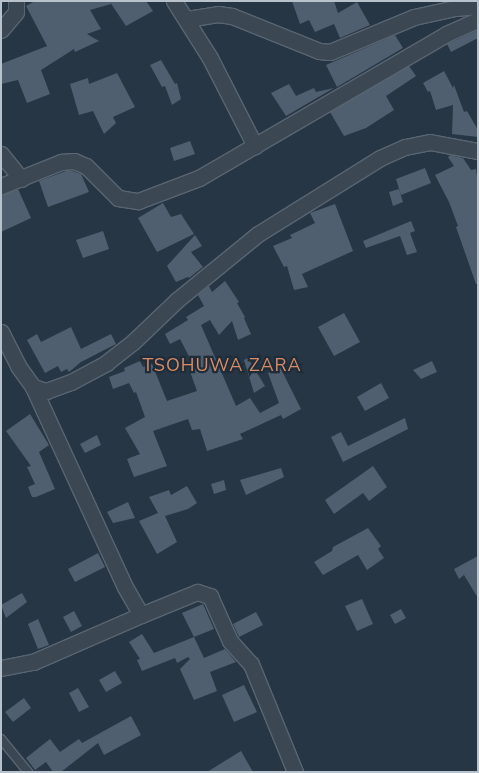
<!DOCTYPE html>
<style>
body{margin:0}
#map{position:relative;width:479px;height:773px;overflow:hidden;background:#263644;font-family:"Nunito Sans",sans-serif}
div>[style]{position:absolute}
.building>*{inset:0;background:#4f5f6f}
.roads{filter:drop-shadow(1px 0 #596571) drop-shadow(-1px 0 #596571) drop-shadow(0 1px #596571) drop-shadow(0 -1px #596571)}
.service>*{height:8px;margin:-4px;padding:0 4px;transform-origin:4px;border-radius:4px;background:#3b4753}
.minor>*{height:15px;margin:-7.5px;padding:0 7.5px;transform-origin:7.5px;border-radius:7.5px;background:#3b4753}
span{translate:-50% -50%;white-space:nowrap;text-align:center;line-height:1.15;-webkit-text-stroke:4.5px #1f2c39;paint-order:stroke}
.quarter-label{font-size:18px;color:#da8c66;letter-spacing:1px}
.frame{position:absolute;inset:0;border:2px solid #b8c2cd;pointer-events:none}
</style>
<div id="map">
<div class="building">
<i style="clip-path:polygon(35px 1px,146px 1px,153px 11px,126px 26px,110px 2px,111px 4px,90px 10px,101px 29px,87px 34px,99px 41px,75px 52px,74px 49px,41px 70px,50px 94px,27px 103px,18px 80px,1px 84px,1px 64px,47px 46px,26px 6px)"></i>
<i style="clip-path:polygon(292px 1px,334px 1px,338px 13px,357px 2px,370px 25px,340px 38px,334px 24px,315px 32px,309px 20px,300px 24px)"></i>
<i style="clip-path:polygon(478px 30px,478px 38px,451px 52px,447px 44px)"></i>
<i style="clip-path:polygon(395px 35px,403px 48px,337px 87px,326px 65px)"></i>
<i style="clip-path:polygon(161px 60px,175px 84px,177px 83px,181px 99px,172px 105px,165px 86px,162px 87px,150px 65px)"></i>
<i style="clip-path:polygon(409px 66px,416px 76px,386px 96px,394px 110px,366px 128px,344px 136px,330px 112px)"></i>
<i style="clip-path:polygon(444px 71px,453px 88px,454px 85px,464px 112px,467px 111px,478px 130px,478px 137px,452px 134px,453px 105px,436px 110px,430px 91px,428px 92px,423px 83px)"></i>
<i style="clip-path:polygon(117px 73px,135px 107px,113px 117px,116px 123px,104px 134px,93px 111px,79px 115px,70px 84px,88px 78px,89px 84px)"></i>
<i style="clip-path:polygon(289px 84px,296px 96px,314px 88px,316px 92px,334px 88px,286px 116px,271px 93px)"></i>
<i style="clip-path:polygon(190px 141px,195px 154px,174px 161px,170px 148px)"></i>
<i style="clip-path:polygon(450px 155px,463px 158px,471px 170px,476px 169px,478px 183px,478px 284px,476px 284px,456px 227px,458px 226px,449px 202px,435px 175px,454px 166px,448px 157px)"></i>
<i style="clip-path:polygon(425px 168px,431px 183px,401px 195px,396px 179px)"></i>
<i style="clip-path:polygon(66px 171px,72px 171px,81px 174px,89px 192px,48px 207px,39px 181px)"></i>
<i style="clip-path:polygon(18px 189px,31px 218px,1px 232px,1px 195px)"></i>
<i style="clip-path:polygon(399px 189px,403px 202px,393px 206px,389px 192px)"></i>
<i style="clip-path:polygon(163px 203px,171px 217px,181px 214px,194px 234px,157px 252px,138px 218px)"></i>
<i style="clip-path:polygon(335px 204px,353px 251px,302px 274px,308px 287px,294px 290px,287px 266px,284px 267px,273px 246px,292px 238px,290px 235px,315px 223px,310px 213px)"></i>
<i style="clip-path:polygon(411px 221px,415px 231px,410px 233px,417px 252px,407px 255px,400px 236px,366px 248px,363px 241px)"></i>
<i style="clip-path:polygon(103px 231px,109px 249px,83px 258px,76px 240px)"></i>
<i style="clip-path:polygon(195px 235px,202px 246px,191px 252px,203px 267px,189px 278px,188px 277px,176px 282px,167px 266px)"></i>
<i style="clip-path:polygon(225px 281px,239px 302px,237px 303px,245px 317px,244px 318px,251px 334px,238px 340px,232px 321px,219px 335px,210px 320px,201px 325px,236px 406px,250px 398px,260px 413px,279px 403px,268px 373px,280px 367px,301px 409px,283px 419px,281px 415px,240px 434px,243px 439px,207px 451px,200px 429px,192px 430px,188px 419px,153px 431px,167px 466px,134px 477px,127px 459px,140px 454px,125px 428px,145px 417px,136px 392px,134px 393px,129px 383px,113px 389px,109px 377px,125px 371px,124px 368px,140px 361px,143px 367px,152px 364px,167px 401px,197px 391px,188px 366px,193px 364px,180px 339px,170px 344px,165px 334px,188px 320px,186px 317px,204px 306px,198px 295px,209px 286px,212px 292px)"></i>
<i style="clip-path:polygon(344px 313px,360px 342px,334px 356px,318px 327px)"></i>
<i style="clip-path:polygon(71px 327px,81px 349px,111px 334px,116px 344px,81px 362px,69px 372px,67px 369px,61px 372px,58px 366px,45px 373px,27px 340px,37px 334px,41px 342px)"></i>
<i style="clip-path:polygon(248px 358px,265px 386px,254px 393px,244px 360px)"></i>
<i style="clip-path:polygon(432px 361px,437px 372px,421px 379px,413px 370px)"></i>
<i style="clip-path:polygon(381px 383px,389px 398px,365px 411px,357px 397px)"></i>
<i style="clip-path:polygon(30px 414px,49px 445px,39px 452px,55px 489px,36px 497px,32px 497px,28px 487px,35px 484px,27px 467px,31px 466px,6px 431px)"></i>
<i style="clip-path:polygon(405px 418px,408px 429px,343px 462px,331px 437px,341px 432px,348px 446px)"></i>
<i style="clip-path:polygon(97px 435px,101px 445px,85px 453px,80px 444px)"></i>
<i style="clip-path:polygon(373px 466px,387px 487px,369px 501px,363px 493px,334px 514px,325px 500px)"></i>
<i style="clip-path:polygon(281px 468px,284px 477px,246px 495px,240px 480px)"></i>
<i style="clip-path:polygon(224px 480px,226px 490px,214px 494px,211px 484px)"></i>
<i style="clip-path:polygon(187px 486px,197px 503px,188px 509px,165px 516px,177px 542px,157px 554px,139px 521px,158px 513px,149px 497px,169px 490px,171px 495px)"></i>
<i style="clip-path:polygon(128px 502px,135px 518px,113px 523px,107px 512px)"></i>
<i style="clip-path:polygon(368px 528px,381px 546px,378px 549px,384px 558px,367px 570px,358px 555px,323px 575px,314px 562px,332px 551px,333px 547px)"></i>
<i style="clip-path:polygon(98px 553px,105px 567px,75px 582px,68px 569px)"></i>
<i style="clip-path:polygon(478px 556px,478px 598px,464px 575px,459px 579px,454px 569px)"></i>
<i style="clip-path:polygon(22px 593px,27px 602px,6px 618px,1px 605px)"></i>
<i style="clip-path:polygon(362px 599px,373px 624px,357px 631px,345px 606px)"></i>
<i style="clip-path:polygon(203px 604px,214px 629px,194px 637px,182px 613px)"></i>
<i style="clip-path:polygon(401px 609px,406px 618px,395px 624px,390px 615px)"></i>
<i style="clip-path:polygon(74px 611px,82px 626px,71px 632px,63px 617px)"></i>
<i style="clip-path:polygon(256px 612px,263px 625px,239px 637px,233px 624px)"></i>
<i style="clip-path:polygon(38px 619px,49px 645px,38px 649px,28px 624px)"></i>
<i style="clip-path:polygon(142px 634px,154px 653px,194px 637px,204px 658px,225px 649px,236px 662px,210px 672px,217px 691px,194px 700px,180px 669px,190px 659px,188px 657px,177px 663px,175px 658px,142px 671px,137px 660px,140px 659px,129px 642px)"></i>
<i style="clip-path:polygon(115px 671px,122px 683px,106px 692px,99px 680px)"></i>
<i style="clip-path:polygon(244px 685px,257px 712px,234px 722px,222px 695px)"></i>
<i style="clip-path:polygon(78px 688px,89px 707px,79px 712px,69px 693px)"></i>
<i style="clip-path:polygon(24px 698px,31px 708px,13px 722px,5px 712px)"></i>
<i style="clip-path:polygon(131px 716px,141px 735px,104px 755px,98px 743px,61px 772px,53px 772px,46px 762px,35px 770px,26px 758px,50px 739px,60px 752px,79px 739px,82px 743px)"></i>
<i style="clip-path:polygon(241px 751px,253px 772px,207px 772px)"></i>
</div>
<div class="roads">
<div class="service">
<i style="left:1px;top:739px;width:43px;rotate:50.7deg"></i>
</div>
<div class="minor">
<i style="left:174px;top:1px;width:67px;rotate:57.7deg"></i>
<i style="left:210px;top:58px;width:99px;rotate:62.9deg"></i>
<i style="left:187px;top:19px;width:31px;rotate:-9deg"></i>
<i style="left:218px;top:14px;width:14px;rotate:8deg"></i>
<i style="left:232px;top:16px;width:94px;rotate:21.9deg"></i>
<i style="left:319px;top:51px;width:11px;rotate:5deg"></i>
<i style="left:330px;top:52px;width:91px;rotate:-22.6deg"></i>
<i style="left:414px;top:17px;width:42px;rotate:-12.4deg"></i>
<i style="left:455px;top:8px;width:23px;rotate:-5deg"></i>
<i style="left:1px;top:30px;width:23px;rotate:-50deg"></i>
<i style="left:16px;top:12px;width:11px;rotate:-90deg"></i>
<i style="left:1px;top:154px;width:32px;rotate:51deg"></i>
<i style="left:1px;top:186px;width:65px;rotate:-21.8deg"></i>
<i style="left:61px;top:162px;width:13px;rotate:-4deg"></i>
<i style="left:74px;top:161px;width:13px;rotate:23deg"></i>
<i style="left:86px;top:166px;width:45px;rotate:45deg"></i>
<i style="left:118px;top:198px;width:20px;rotate:9deg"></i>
<i style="left:138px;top:201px;width:65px;rotate:-20.7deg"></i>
<i style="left:199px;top:178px;width:286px;rotate:-30.2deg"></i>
<i style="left:446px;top:34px;width:35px;rotate:-24deg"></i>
<i style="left:1px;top:332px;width:38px;rotate:63deg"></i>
<i style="left:18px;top:366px;width:26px;rotate:54deg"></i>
<i style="left:33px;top:387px;width:14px;rotate:17deg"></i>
<i style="left:46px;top:391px;width:27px;rotate:-20deg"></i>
<i style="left:71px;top:382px;width:40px;rotate:-28deg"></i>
<i style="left:106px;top:363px;width:34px;rotate:-38deg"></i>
<i style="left:133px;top:342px;width:61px;rotate:-43.7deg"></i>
<i style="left:177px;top:300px;width:104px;rotate:-39.2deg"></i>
<i style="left:258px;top:234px;width:144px;rotate:-31.9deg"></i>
<i style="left:380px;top:158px;width:27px;rotate:-24deg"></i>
<i style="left:405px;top:147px;width:25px;rotate:-11deg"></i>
<i style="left:430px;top:142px;width:49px;rotate:10.6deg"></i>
<i style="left:33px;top:387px;width:220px;rotate:65.3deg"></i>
<i style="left:125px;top:587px;width:32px;rotate:60deg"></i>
<i style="left:141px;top:615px;width:61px;rotate:-22.3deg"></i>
<i style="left:197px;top:592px;width:14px;rotate:17deg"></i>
<i style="left:210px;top:596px;width:49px;rotate:66deg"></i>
<i style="left:230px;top:641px;width:31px;rotate:48deg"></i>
<i style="left:251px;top:664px;width:117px;rotate:67.8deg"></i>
<i style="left:1px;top:668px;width:33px;rotate:-11deg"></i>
<i style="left:33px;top:662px;width:118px;rotate:-23.5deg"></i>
</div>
</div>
<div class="quarter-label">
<span style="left:222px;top:365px">TSOHUWA ZARA</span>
</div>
<div class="frame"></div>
</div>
